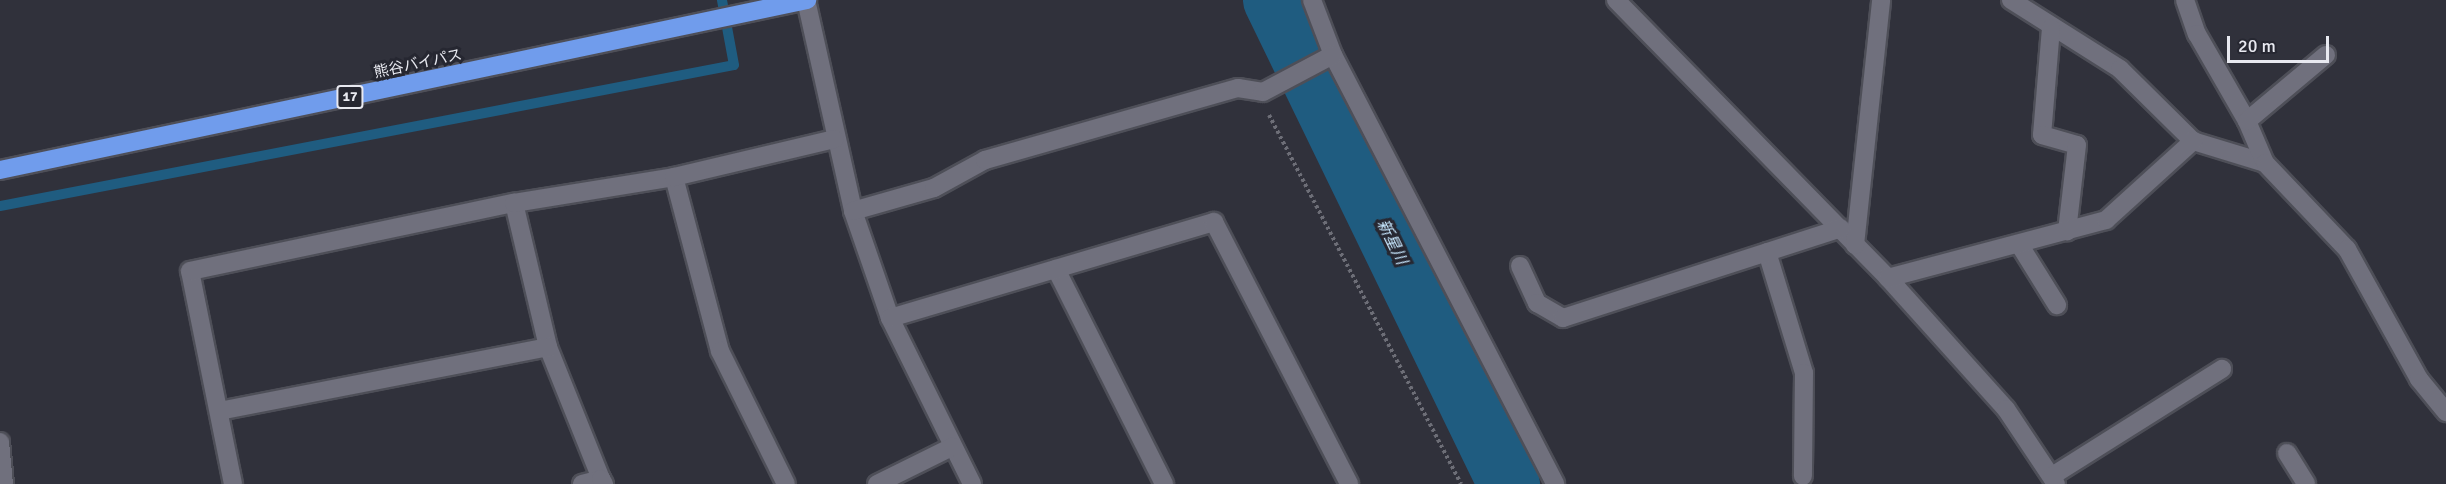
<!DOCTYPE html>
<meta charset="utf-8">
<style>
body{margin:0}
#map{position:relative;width:2446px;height:484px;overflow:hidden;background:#30313b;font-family:Signika,"Noto Sans JP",sans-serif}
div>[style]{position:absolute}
.stream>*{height:10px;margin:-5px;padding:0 5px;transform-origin:5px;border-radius:5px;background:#1f5c80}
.river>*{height:62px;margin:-31px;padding:0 31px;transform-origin:31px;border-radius:31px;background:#1f5c80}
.path>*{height:4px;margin-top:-2px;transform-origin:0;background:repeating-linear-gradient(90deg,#6d6e77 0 3px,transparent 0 6px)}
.roads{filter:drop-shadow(2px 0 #4e4f58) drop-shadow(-2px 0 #4e4f58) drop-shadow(0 2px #4e4f58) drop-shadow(0 -2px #4e4f58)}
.minor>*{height:18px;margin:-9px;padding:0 9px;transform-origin:9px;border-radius:9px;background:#70707d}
.highway>*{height:18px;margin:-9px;padding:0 9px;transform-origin:9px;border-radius:9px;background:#709cec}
span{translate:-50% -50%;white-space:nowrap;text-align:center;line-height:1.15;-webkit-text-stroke:6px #262731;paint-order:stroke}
.shield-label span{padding:2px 4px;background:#262731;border:2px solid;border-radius:4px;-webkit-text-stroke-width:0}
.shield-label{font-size:14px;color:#e8e9f0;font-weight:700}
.street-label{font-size:15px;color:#e8e9f0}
.water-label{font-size:16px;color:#c8e8ff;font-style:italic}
.scale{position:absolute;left:2227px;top:36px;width:102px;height:27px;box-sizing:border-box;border:3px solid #e8e9f0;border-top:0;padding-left:8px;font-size:18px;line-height:21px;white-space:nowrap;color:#e8e9f0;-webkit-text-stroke:4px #262731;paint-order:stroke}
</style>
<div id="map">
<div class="stream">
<i style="left:0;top:206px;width:747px;rotate:-10.87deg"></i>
<i style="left:734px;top:65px;width:66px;rotate:-100.5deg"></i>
</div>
<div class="river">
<i style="left:1274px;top:0;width:538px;rotate:64.1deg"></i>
</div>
<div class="path">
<i style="left:1269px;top:115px;width:416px;rotate:62.5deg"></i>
</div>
<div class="roads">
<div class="minor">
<i style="left:806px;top:0;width:216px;rotate:77.4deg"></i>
<i style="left:853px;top:211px;width:113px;rotate:70.9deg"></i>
<i style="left:890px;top:318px;width:185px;rotate:63.7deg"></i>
<i style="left:1312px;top:0;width:59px;rotate:69.1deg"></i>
<i style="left:1333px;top:55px;width:483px;rotate:62.6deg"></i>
<i style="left:1616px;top:0;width:389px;rotate:45.6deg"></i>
<i style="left:1888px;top:278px;width:176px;rotate:48deg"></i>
<i style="left:2006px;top:409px;width:90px;rotate:56.3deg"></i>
<i style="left:2011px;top:0;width:129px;rotate:32.3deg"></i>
<i style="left:2120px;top:69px;width:103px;rotate:44.6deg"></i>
<i style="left:2193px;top:141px;width:75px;rotate:17deg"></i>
<i style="left:2185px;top:0;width:36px;rotate:71deg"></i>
<i style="left:2197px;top:34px;width:100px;rotate:60.1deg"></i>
<i style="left:2247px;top:121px;width:46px;rotate:66.8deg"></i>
<i style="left:2265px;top:163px;width:119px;rotate:46.4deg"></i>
<i style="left:2347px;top:249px;width:149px;rotate:61deg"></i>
<i style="left:2419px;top:379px;width:43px;rotate:50.7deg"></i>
<i style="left:2051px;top:28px;width:107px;rotate:94.8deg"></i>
<i style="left:2042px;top:135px;width:36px;rotate:16deg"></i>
<i style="left:2077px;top:145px;width:87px;rotate:96.6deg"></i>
<i style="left:2247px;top:121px;width:103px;rotate:-39.9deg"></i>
<i style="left:674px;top:177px;width:180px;rotate:75.2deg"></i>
<i style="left:720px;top:351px;width:148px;rotate:63.6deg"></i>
<i style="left:514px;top:203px;width:148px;rotate:76.7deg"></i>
<i style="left:548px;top:347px;width:142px;rotate:68.1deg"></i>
<i style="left:853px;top:211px;width:84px;rotate:-15.9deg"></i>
<i style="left:934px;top:188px;width:58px;rotate:-28.8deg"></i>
<i style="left:985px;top:160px;width:263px;rotate:-15.9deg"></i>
<i style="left:1238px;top:88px;width:25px;rotate:9deg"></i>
<i style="left:1263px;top:92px;width:79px;rotate:-27.9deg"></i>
<i style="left:2019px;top:244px;width:72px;rotate:58.1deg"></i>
<i style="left:1855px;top:245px;width:246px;rotate:-83.9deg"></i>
<i style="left:1767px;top:252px;width:127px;rotate:73deg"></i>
<i style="left:1804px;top:373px;width:103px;rotate:90.6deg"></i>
<i style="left:1520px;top:266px;width:41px;rotate:65.3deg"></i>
<i style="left:1537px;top:303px;width:30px;rotate:30deg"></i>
<i style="left:1563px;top:318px;width:292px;rotate:-17.9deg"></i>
<i style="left:1056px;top:269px;width:241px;rotate:63.3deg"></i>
<i style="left:1888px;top:278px;width:226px;rotate:-14.9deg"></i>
<i style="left:2106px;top:220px;width:118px;rotate:-42.2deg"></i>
<i style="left:890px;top:318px;width:338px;rotate:-16.5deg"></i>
<i style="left:1214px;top:222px;width:295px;rotate:62.7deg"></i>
<i style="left:219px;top:411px;width:335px;rotate:-11deg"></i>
<i style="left:0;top:442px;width:42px;rotate:84.6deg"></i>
<i style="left:2287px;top:453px;width:36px;rotate:58deg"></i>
<i style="left:2052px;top:476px;width:201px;rotate:-32.2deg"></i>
<i style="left:233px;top:484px;width:217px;rotate:-101.4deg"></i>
<i style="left:190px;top:271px;width:331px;rotate:-11.9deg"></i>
<i style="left:514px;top:203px;width:162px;rotate:-9.2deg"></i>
<i style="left:674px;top:177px;width:165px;rotate:-13.3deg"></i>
<i style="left:582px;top:484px;width:20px;rotate:-15deg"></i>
<i style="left:601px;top:479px;width:6px;rotate:59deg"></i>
<i style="left:877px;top:484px;width:84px;rotate:-26.3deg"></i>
</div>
<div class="highway">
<i style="left:0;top:170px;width:825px;rotate:-11.9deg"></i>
</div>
</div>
<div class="shield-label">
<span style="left:350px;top:97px">17</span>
</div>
<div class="street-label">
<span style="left:418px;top:64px;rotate:-12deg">熊谷バイパス</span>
</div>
<div class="water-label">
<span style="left:1392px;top:242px;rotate:64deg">新星川</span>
</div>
<div class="scale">20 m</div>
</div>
